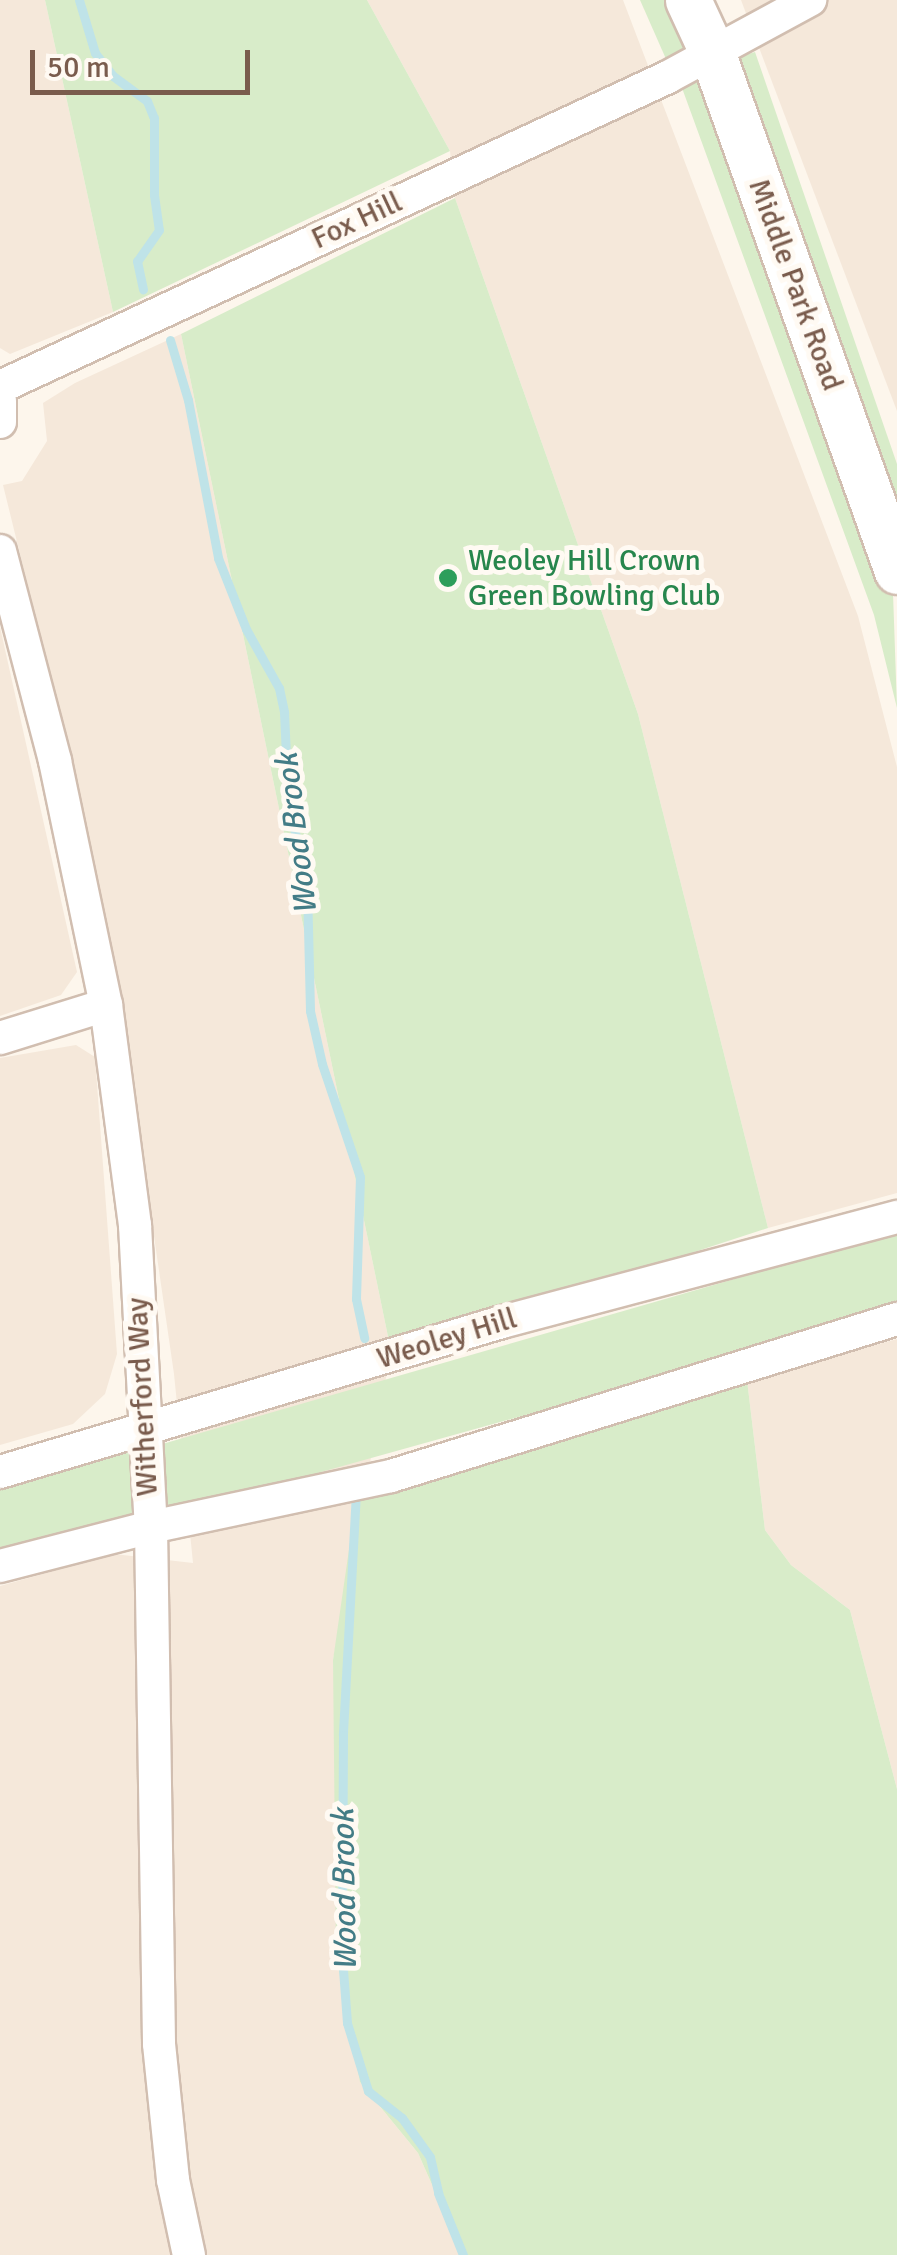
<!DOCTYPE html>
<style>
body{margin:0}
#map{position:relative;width:897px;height:2255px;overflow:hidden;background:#fdf6ec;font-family:Signika,sans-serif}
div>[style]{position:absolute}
.residential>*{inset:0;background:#f5e8da}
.green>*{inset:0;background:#d8ecc9}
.stream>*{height:9px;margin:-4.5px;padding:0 4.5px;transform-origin:4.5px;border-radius:4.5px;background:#bfe3e8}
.roads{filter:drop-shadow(2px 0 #d1beb0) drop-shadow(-2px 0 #d1beb0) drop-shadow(0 2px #d1beb0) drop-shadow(0 -2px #d1beb0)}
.street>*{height:32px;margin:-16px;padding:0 16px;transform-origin:16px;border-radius:16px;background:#fff}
.secondary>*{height:45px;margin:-22.5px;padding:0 22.5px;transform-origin:22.5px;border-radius:22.5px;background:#fff}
.dots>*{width:28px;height:28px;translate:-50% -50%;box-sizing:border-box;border:5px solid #fffaf3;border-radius:50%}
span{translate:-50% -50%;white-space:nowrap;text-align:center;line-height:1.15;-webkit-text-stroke:10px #fffaf3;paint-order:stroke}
.street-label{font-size:30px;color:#7a5c4d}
.leisure-label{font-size:30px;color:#27864d}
.left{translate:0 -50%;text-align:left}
.water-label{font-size:32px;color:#437c86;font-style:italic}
.scale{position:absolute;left:30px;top:50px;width:220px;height:45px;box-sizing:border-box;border:5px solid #7a5c4d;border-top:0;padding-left:12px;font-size:30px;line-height:35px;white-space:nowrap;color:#7a5c4d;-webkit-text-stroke:8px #fffaf3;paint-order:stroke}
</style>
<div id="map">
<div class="residential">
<i style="clip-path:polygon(0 0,45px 0,113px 312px,10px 354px,0 348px)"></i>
<i style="clip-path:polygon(367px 0,623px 0,858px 616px,897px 767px,897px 1193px,768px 1228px,638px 714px,455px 198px,450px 151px)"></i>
<i style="clip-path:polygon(741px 0,897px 0,897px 411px,744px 8px)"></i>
<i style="clip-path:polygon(181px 334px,391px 1351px,333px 1660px,360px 2082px,418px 2153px,463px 2255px,0 2255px,0 1586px,114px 1554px,193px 1563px,174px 1374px,129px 1064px,70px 757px,3px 485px,22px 481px,47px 441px,43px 403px,75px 383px)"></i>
<i style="clip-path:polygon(0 627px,77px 972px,61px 995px,0 1016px)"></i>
<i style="clip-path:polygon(76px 1045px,95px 1057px,117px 1354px,105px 1394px,73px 1424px,0 1445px,0 1058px)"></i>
<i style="clip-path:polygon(897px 1339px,897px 1789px,850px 1610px,791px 1565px,765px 1530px,747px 1380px)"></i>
</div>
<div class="green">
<i style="clip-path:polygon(45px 0,367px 0,450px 151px,113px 312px)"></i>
<i style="clip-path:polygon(640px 0,677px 0,699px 43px,666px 59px)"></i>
<i style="clip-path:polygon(755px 52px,897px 464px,897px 534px,723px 62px)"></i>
<i style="clip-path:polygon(703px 78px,893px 593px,897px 708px,874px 615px,682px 88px)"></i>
<i style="clip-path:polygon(455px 198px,638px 714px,768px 1228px,391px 1351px,181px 334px)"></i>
<i style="clip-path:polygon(897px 1232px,897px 1307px,759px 1350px,156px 1518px,152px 1447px)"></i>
<i style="clip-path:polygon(747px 1380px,765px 1530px,791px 1565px,850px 1610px,897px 1789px,897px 2255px,463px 2255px,418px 2153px,360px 2082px,336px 1955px,333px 1660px,356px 1501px)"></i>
<i style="clip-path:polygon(133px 1444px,140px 1524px,0 1563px,0 1483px)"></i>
</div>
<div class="stream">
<i style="left:79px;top:0;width:55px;rotate:73.2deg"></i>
<i style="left:95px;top:53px;width:29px;rotate:52deg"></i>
<i style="left:113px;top:76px;width:42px;rotate:36.3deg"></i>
<i style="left:147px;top:101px;width:18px;rotate:68deg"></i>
<i style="left:154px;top:118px;width:77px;rotate:90deg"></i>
<i style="left:154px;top:195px;width:35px;rotate:82deg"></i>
<i style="left:159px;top:230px;width:38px;rotate:125deg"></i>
<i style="left:137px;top:261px;width:29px;rotate:78deg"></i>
<i style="left:170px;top:340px;width:63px;rotate:73.3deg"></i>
<i style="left:188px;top:400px;width:161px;rotate:79.2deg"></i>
<i style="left:218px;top:558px;width:76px;rotate:68.5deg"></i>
<i style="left:246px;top:629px;width:68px;rotate:60.8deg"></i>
<i style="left:279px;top:688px;width:25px;rotate:78deg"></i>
<i style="left:284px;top:712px;width:89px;rotate:87.4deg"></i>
<i style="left:288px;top:801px;width:88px;rotate:77.5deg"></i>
<i style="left:307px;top:887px;width:124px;rotate:88.6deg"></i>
<i style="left:310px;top:1011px;width:54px;rotate:77.2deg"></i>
<i style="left:322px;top:1064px;width:119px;rotate:71.4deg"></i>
<i style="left:360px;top:1177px;width:122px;rotate:91.9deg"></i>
<i style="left:356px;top:1299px;width:40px;rotate:78deg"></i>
<i style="left:356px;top:1492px;width:243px;rotate:93.1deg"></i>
<i style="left:343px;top:1735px;width:221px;rotate:90.3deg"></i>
<i style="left:342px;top:1956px;width:67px;rotate:85.7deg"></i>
<i style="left:347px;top:2023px;width:71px;rotate:72.8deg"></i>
<i style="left:368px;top:2091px;width:43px;rotate:38.5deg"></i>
<i style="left:402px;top:2118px;width:48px;rotate:54.3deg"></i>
<i style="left:430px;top:2157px;width:37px;rotate:77deg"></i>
<i style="left:438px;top:2193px;width:67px;rotate:68deg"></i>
</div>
<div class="roads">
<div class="street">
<i style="left:0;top:387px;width:736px;rotate:-24.89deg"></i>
<i style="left:668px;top:77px;width:162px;rotate:-28.5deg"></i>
<i style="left:0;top:401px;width:21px;rotate:90deg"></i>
<i style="left:0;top:551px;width:217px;rotate:75.3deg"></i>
<i style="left:55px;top:761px;width:249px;rotate:78.2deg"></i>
<i style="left:106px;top:1005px;width:222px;rotate:82.5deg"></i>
<i style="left:135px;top:1225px;width:302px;rotate:87deg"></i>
<i style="left:151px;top:1527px;width:517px;rotate:89.11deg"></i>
<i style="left:159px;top:2044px;width:137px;rotate:84.1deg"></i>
<i style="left:173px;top:2180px;width:77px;rotate:78deg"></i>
<i style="left:0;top:1038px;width:111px;rotate:-17.3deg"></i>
<i style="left:0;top:1472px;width:524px;rotate:-16.64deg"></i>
<i style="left:502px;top:1322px;width:409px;rotate:-14.9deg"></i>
<i style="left:0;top:1566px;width:156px;rotate:-14.5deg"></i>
<i style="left:151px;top:1527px;width:245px;rotate:-12deg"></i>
<i style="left:391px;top:1476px;width:530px;rotate:-17.24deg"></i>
</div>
<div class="secondary">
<i style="left:688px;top:0;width:57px;rotate:65.2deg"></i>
<i style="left:712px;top:52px;width:551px;rotate:70.38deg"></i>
</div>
</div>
<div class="dots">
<i style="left:448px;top:578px;background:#2e9e5b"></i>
</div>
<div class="street-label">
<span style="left:357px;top:221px;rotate:-25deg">Fox Hill</span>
<span style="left:795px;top:285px;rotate:70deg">Middle Park Road</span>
<span style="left:447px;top:1339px;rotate:-17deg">Weoley Hill</span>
<span style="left:143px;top:1397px;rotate:-93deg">Witherford Way</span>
</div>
<div class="leisure-label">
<span class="left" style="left:468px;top:578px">Weoley Hill Crown<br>Green Bowling Club</span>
</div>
<div class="water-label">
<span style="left:297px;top:834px;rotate:-97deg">Wood Brook</span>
<span style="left:345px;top:1890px;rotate:-91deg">Wood Brook</span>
</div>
<div class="scale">50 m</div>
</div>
